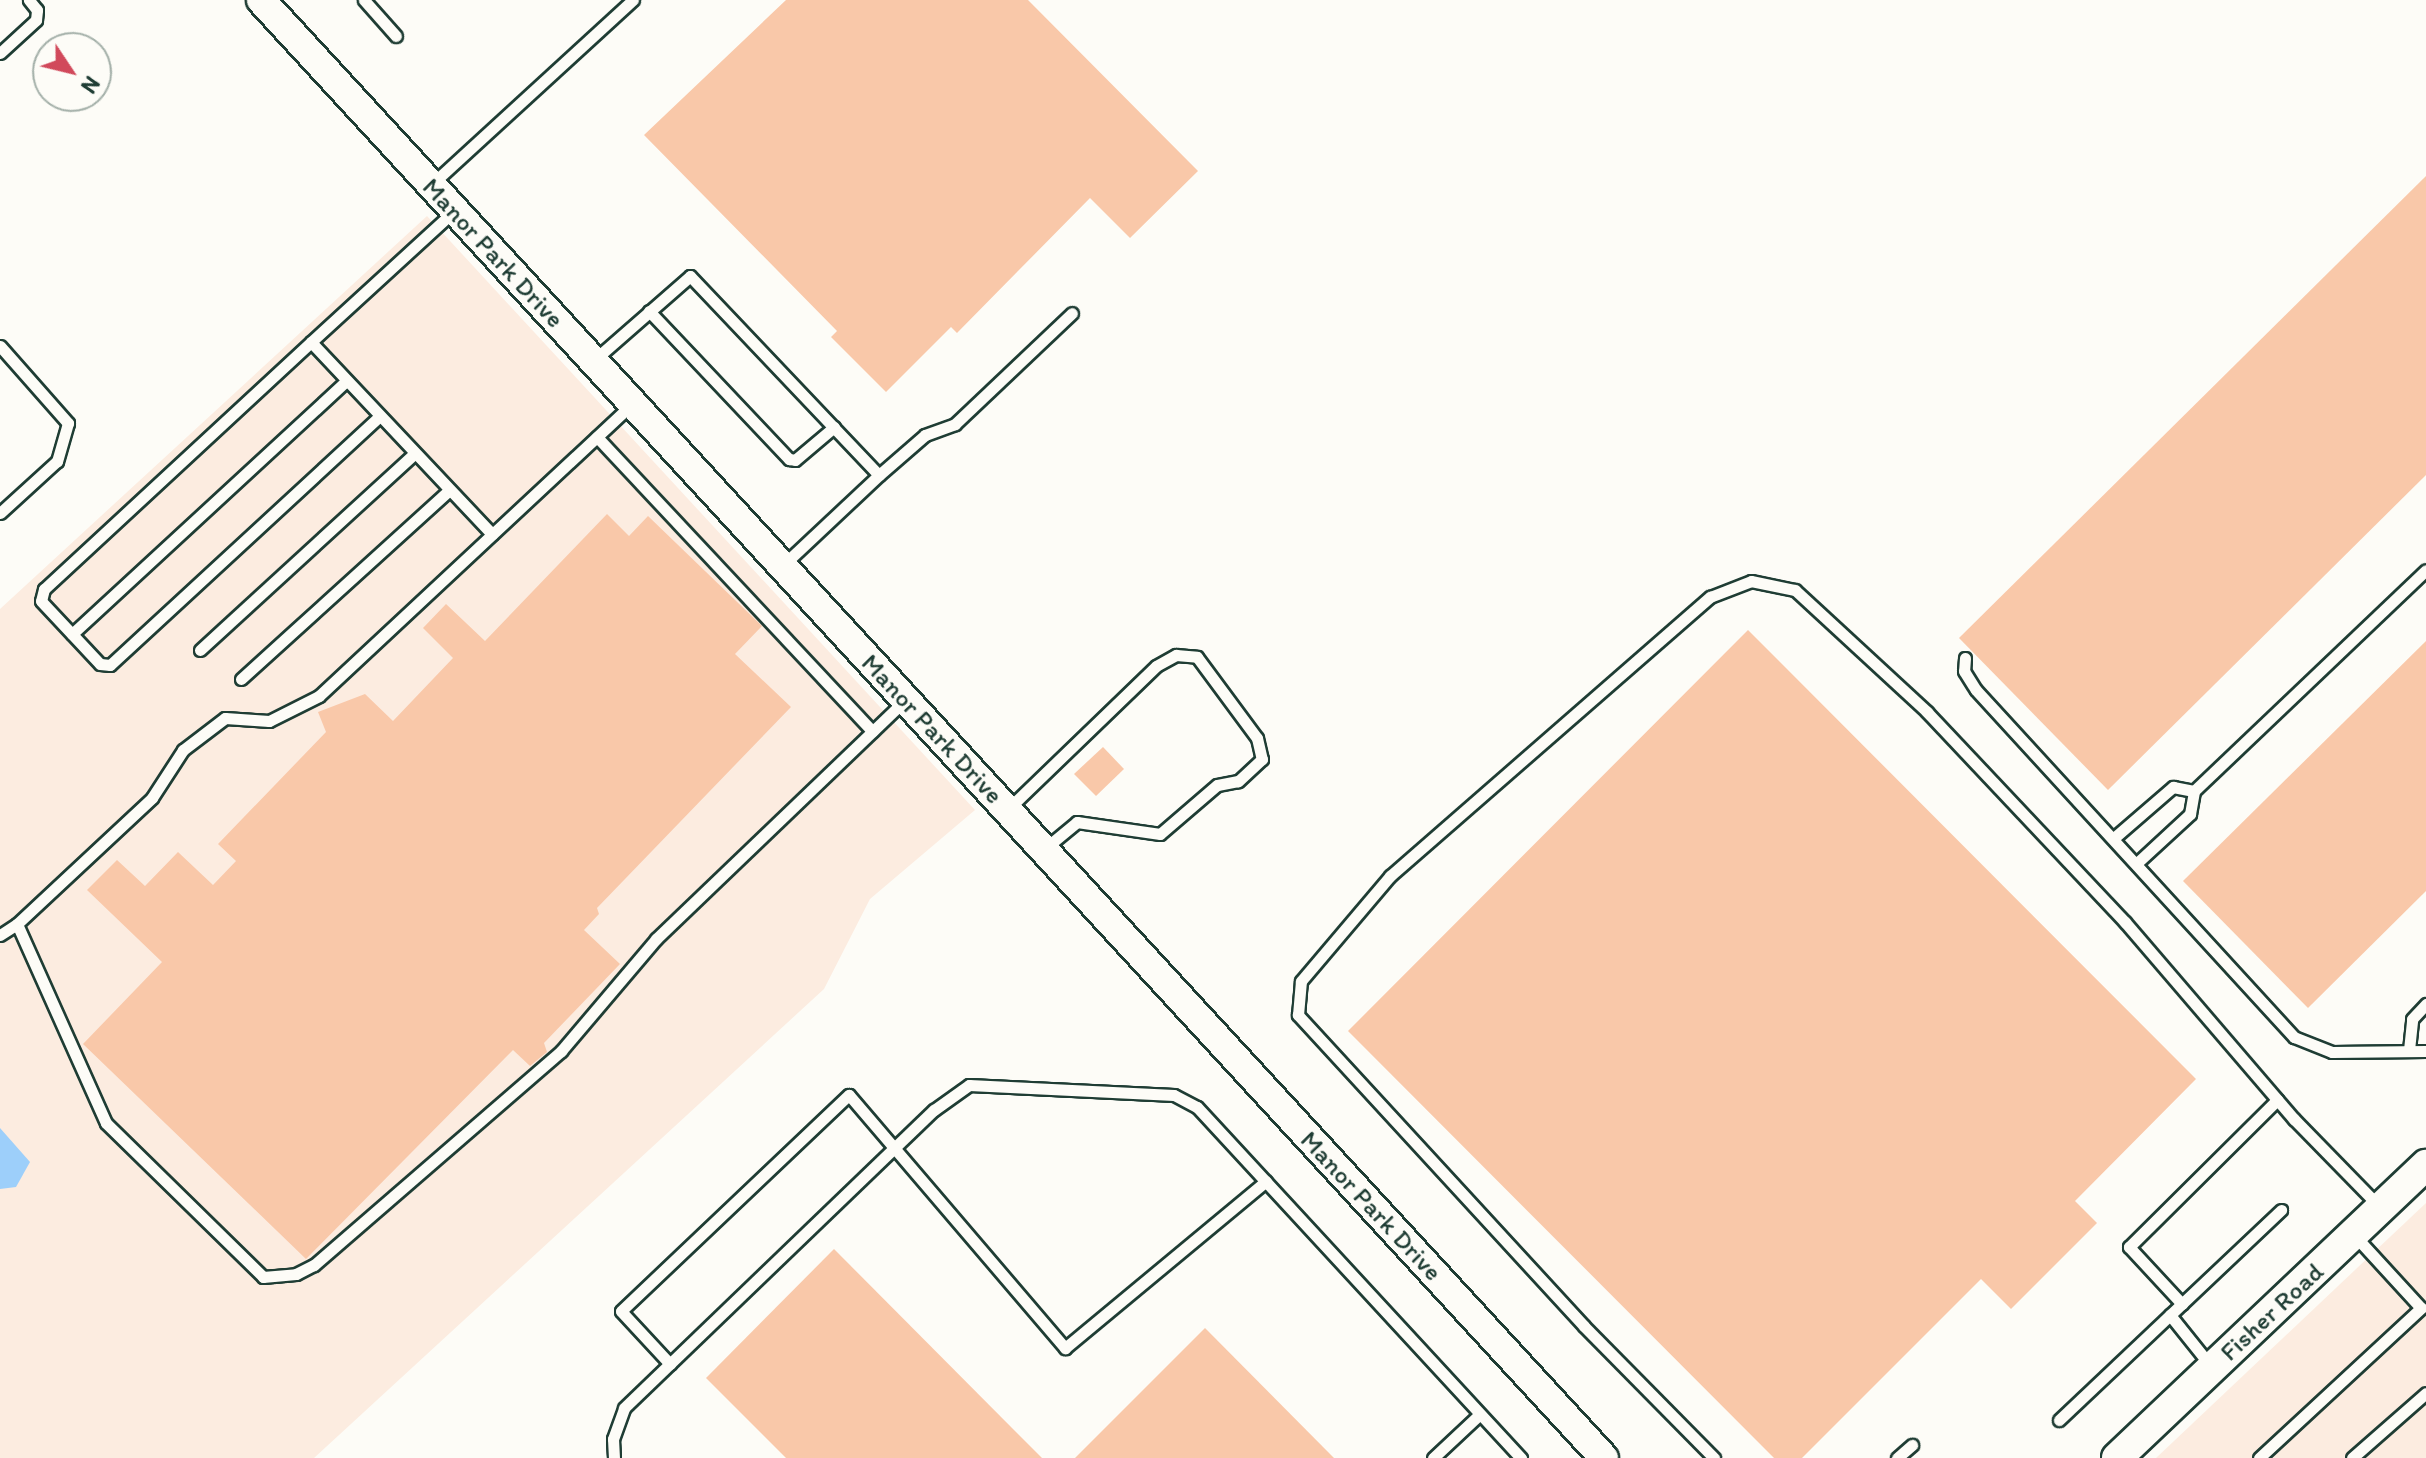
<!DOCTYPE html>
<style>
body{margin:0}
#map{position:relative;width:2426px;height:1458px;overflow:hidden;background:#fdfcf7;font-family:Itim,sans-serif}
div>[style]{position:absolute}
.built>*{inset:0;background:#fcece0}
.water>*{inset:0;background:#9dcffa}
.building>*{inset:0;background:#f9c8a9}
.roads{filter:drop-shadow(2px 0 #1f3d34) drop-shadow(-2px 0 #1f3d34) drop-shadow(0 2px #1f3d34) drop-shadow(0 -2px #1f3d34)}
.service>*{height:11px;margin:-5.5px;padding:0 5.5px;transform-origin:5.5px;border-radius:5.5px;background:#fdfcf7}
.tertiary>*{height:28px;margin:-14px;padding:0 14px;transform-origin:14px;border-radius:14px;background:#fdfcf7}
.secondary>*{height:30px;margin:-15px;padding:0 15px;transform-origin:15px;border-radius:15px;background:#fdfcf7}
span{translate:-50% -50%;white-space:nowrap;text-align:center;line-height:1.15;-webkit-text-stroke:6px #fdfcf7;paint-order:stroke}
.street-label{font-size:26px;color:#1f3d34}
.north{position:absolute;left:32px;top:32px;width:80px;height:80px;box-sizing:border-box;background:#fdfcf7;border:2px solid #a4b0a9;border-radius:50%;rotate:125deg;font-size:22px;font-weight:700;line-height:32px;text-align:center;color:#1f3d34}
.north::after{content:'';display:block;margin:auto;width:28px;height:36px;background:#d1495b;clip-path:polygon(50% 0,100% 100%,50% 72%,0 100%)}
</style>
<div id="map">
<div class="built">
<i style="clip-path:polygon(427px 216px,975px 810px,870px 899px,824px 989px,314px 1458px,0 1458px,0 609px)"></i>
<i style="clip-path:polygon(2426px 1203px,2426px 1458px,2156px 1458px,2356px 1269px)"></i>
</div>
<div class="water">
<i style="clip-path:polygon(0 1128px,30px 1162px,16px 1187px,0 1189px)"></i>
</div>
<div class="building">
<i style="clip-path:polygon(786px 0,1028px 0,1198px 171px,1130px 238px,1090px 198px,957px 333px,951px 327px,886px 392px,831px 337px,837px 331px,644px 135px)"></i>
<i style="clip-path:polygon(2426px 176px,2426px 475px,2108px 790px,1959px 638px)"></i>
<i style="clip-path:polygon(607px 514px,629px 536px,648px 516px,762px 626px,735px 654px,791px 707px,597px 908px,599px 914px,584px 930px,620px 964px,544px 1043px,547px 1052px,530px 1066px,513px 1050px,306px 1259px,83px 1044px,162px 962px,87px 890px,117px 860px,145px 886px,178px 852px,213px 885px,236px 861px,218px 844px,326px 732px,318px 712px,365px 694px,393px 721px,453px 658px,423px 628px,446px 604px,485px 641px)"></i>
<i style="clip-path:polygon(1748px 630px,2196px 1079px,2075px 1201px,2097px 1223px,2011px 1309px,1981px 1279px,1802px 1458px,1774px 1458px,1348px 1031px)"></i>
<i style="clip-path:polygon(2426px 641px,2426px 891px,2308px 1008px,2183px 881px)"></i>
<i style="clip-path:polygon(1103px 747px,1124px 769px,1096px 796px,1074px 774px)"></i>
<i style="clip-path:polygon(834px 1249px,1042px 1458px,786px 1458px,706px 1378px)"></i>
<i style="clip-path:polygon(1205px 1328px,1334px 1458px,1075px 1458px)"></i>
</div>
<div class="roads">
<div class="service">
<i style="left:364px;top:0;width:48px;rotate:48.4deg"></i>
<i style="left:0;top:53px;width:49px;rotate:-42.5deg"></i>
<i style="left:36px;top:20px;width:10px;rotate:-84deg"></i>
<i style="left:37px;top:10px;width:13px;rotate:-129deg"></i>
<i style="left:433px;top:183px;width:271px;rotate:-42.5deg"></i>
<i style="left:454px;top:211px;width:194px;rotate:137.5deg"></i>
<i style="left:311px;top:342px;width:264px;rotate:46.7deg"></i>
<i style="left:649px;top:311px;width:204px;rotate:46.6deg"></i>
<i style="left:789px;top:459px;width:6px;rotate:9deg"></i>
<i style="left:795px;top:460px;width:51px;rotate:-40.2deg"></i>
<i style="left:311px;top:342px;width:364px;rotate:137.2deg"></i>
<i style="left:44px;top:589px;width:12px;rotate:104deg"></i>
<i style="left:41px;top:601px;width:86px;rotate:46.9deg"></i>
<i style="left:100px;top:664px;width:10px;rotate:6deg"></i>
<i style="left:110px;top:665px;width:366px;rotate:-42.7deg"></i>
<i style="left:0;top:346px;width:103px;rotate:48.6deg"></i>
<i style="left:68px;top:423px;width:40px;rotate:106deg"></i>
<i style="left:57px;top:461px;width:77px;rotate:137.6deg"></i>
<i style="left:593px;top:361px;width:129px;rotate:-41.2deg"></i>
<i style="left:690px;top:276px;width:274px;rotate:46.5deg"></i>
<i style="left:879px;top:475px;width:132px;rotate:136.8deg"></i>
<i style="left:632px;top:404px;width:428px;rotate:137deg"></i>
<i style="left:319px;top:696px;width:56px;rotate:153.4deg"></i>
<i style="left:269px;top:721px;width:44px;rotate:-176.1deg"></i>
<i style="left:225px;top:718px;width:53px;rotate:142.7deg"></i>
<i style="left:183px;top:750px;width:57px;rotate:122.9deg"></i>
<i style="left:152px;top:798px;width:185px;rotate:137deg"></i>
<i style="left:17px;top:924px;width:218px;rotate:65.9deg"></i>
<i style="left:106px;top:1123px;width:220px;rotate:44.4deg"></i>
<i style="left:263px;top:1277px;width:33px;rotate:-5deg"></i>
<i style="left:296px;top:1274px;width:20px;rotate:-27deg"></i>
<i style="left:314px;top:1265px;width:327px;rotate:-40.9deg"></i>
<i style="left:561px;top:1051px;width:147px;rotate:-49.7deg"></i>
<i style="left:656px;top:939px;width:345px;rotate:-43.8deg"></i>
<i style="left:597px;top:437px;width:403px;rotate:46.9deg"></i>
<i style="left:879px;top:475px;width:61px;rotate:-41deg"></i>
<i style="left:925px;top:435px;width:32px;rotate:-20deg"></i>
<i style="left:955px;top:424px;width:161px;rotate:-43.5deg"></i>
<i style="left:72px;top:634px;width:373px;rotate:-42.7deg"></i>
<i style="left:200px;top:650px;width:290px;rotate:-42.5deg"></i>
<i style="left:1965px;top:658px;width:13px;rotate:94deg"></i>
<i style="left:1964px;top:671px;width:22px;rotate:58deg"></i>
<i style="left:1976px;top:690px;width:471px;rotate:47.5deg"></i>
<i style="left:2294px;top:1037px;width:41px;rotate:21.5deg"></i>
<i style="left:2332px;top:1052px;width:94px;rotate:-0.6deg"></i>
<i style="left:241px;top:679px;width:280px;rotate:-42.2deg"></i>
<i style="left:1007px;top:810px;width:207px;rotate:-44deg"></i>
<i style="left:1156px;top:666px;width:23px;rotate:-29deg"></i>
<i style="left:1176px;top:655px;width:21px;rotate:5deg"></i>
<i style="left:1197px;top:657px;width:101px;rotate:53.5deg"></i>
<i style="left:1257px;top:738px;width:22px;rotate:77deg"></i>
<i style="left:1262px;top:759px;width:33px;rotate:137deg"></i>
<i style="left:1238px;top:781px;width:21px;rotate:169deg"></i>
<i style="left:1217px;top:785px;width:75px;rotate:139.3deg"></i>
<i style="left:1160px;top:834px;width:84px;rotate:-171.8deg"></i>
<i style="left:1077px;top:822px;width:44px;rotate:140.5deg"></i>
<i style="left:2115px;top:837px;width:77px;rotate:-40.8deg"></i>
<i style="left:2173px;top:787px;width:21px;rotate:11deg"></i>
<i style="left:2138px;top:862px;width:71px;rotate:-42.7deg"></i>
<i style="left:2190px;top:814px;width:23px;rotate:-80deg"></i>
<i style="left:2194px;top:791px;width:320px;rotate:-43.6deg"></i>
<i style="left:0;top:935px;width:20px;rotate:-33deg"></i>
<i style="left:2409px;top:1050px;width:31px;rotate:-84deg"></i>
<i style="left:2412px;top:1019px;width:21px;rotate:-47deg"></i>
<i style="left:2182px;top:1304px;width:78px;rotate:-132.9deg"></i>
<i style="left:2129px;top:1247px;width:209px;rotate:-44.8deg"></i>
<i style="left:670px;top:1364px;width:72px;rotate:-132.8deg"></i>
<i style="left:621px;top:1311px;width:314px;rotate:-43.5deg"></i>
<i style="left:849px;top:1095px;width:333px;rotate:49.5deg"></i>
<i style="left:1065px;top:1348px;width:261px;rotate:-39.7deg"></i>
<i style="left:2210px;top:1365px;width:64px;rotate:-128.7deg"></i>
<i style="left:2170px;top:1315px;width:153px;rotate:-43.4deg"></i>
<i style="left:2059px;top:1420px;width:153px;rotate:-43.4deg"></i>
<i style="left:614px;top:1458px;width:19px;rotate:-93deg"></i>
<i style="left:613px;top:1439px;width:33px;rotate:-70deg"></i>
<i style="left:624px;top:1408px;width:430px;rotate:-43.9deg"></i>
<i style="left:934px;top:1110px;width:43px;rotate:-35.5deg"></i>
<i style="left:969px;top:1085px;width:205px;rotate:2.8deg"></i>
<i style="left:1174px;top:1095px;width:26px;rotate:28deg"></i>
<i style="left:1197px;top:1107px;width:478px;rotate:47.3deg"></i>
<i style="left:1433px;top:1458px;width:64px;rotate:-43.1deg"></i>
<i style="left:1714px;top:1458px;width:185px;rotate:-134.6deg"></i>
<i style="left:1584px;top:1326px;width:423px;rotate:-132.6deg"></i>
<i style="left:1298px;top:1015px;width:34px;rotate:-85deg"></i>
<i style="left:1301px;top:981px;width:138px;rotate:-49.7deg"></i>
<i style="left:1390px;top:876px;width:425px;rotate:-41.1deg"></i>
<i style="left:1710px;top:597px;width:44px;rotate:-21.3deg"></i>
<i style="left:1751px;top:581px;width:45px;rotate:11.6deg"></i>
<i style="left:1795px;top:590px;width:180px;rotate:42.7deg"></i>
<i style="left:1927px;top:712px;width:289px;rotate:46.7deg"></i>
<i style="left:2125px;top:922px;width:260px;rotate:49.4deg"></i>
<i style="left:2294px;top:1119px;width:123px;rotate:45.7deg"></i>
<i style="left:1897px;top:1458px;width:20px;rotate:-41deg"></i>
<i style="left:2259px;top:1458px;width:221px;rotate:-42.8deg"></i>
<i style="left:2421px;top:1308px;width:99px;rotate:-132.5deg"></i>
<i style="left:2352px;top:1458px;width:98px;rotate:-41.3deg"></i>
</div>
<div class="tertiary">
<i style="left:261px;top:0;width:1982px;rotate:47.35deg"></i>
</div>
<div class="secondary">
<i style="left:2117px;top:1458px;width:426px;rotate:-43.5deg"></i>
</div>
</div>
<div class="street-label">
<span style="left:493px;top:253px;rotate:47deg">Manor Park Drive</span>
<span style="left:932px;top:729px;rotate:47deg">Manor Park Drive</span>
<span style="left:1371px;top:1206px;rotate:47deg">Manor Park Drive</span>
<span style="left:2272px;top:1312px;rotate:-43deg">Fisher Road</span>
</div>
<div class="north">N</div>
</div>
